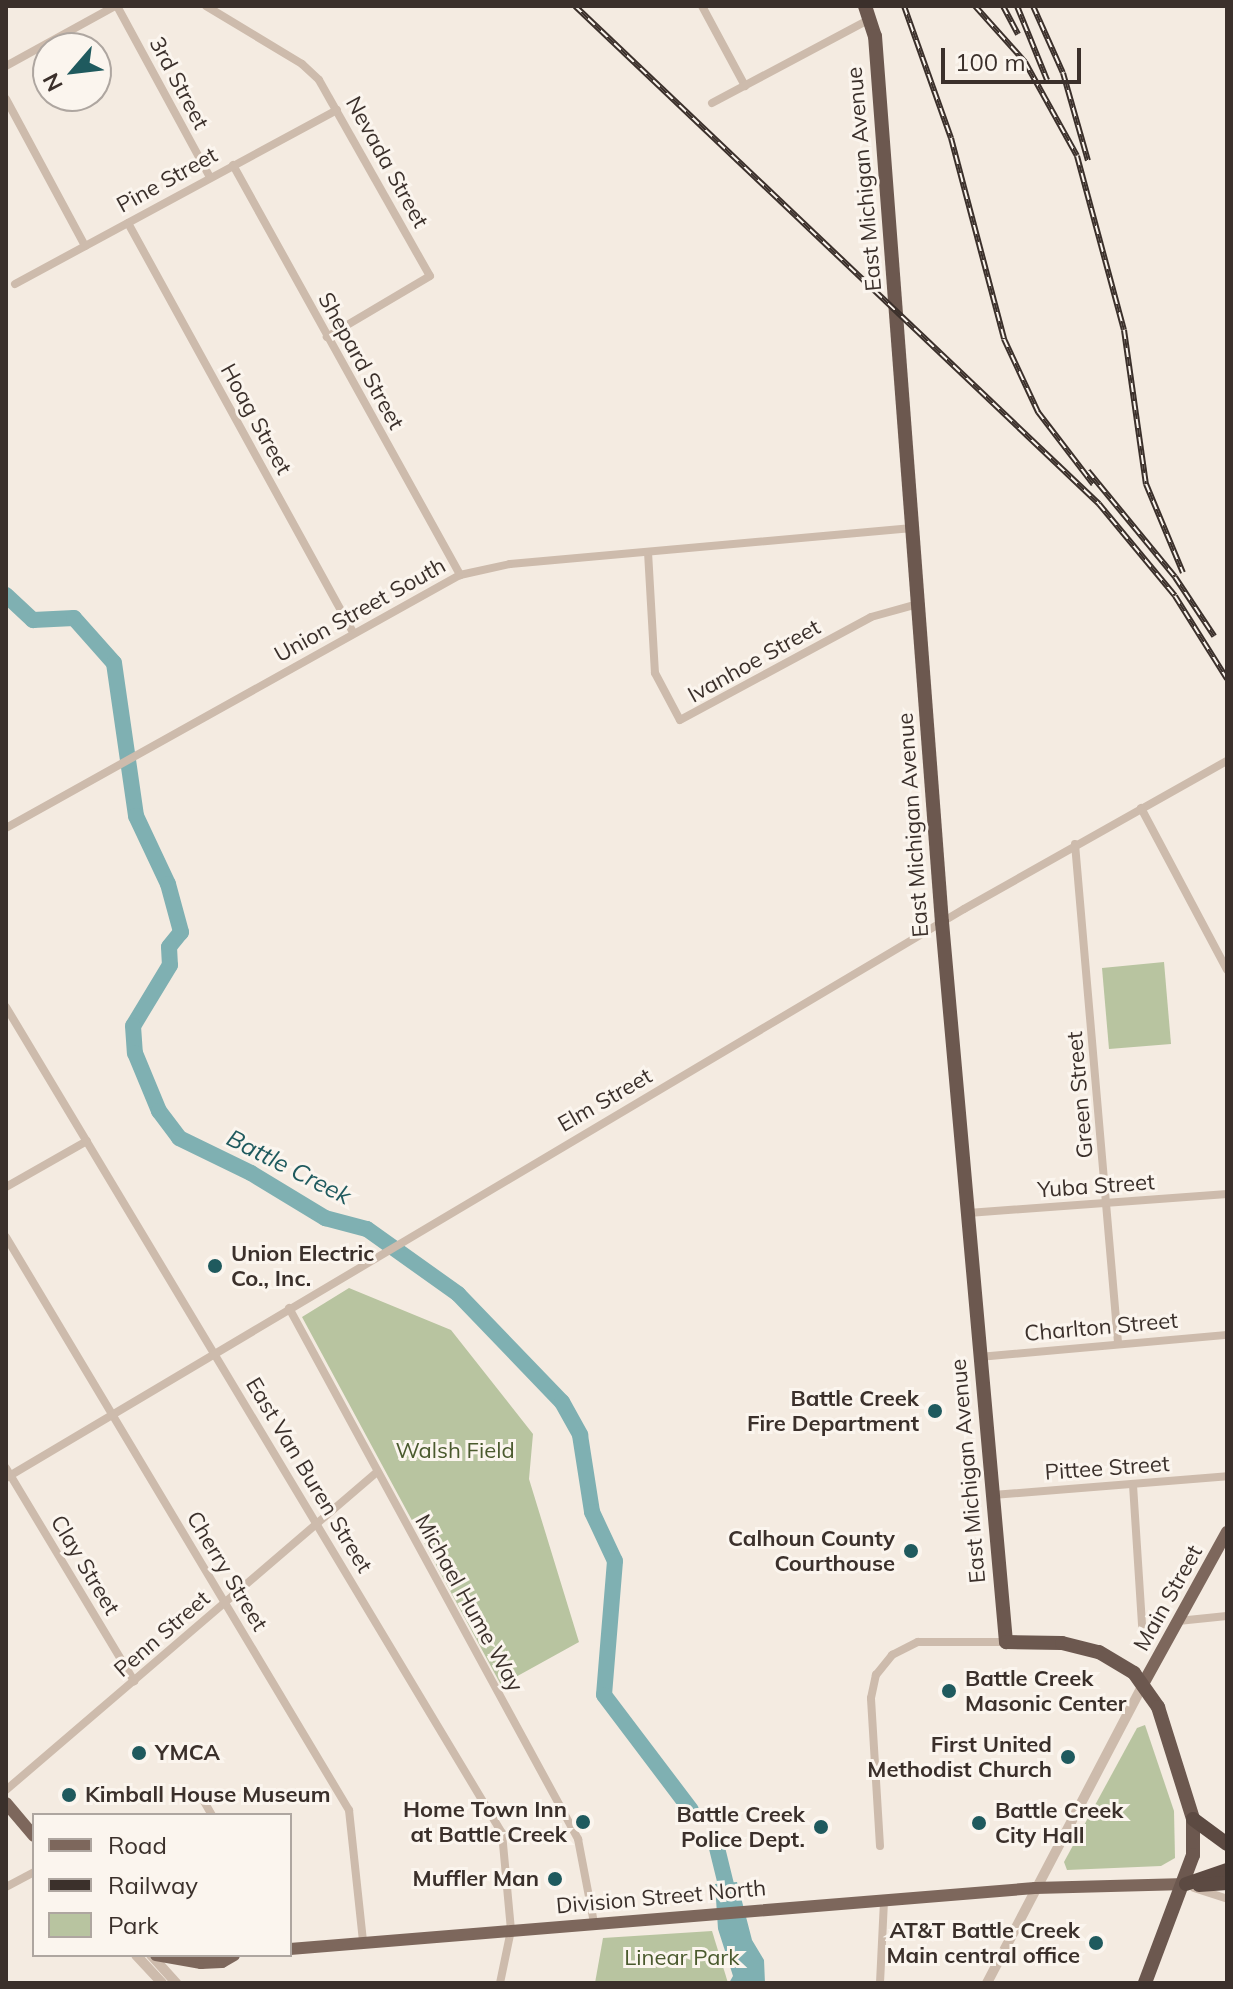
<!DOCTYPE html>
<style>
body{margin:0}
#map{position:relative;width:1233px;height:1989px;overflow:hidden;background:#f4ebe1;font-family:Mulish,sans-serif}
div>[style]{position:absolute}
.green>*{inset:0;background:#b8c4a0}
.water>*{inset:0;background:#7fb0b2}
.river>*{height:16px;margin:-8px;padding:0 8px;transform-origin:8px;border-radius:8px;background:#7fb0b2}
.minor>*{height:8px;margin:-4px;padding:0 4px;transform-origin:4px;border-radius:4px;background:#cdbbac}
.tertiary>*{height:10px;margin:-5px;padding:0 5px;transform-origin:5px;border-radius:5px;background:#cdbbac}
.primary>*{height:12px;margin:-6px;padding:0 6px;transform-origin:6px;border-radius:6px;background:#7d675c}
.trunk>*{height:14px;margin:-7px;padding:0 7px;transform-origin:7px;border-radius:7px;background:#6c584f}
.motorway>*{height:14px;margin:-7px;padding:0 7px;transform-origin:7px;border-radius:7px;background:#5c4a42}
.rail>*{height:6px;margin-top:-3px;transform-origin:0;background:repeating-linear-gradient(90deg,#fbf5ee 0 9px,#3b302b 0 18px);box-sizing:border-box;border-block:2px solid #3b302b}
.dots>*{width:22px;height:22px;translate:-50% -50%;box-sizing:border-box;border:4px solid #fbf5ee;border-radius:50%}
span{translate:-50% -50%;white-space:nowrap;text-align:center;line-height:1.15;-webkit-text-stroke:6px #fbf5ee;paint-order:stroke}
.street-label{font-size:22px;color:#3b302b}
.poi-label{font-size:22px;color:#3b302b;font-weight:700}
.left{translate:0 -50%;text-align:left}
.right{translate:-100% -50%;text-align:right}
.park-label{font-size:22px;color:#4a5a2e}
.water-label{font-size:24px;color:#1f5a5e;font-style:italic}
.frame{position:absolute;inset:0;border:8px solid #3b302b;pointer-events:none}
.legend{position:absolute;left:32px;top:1813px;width:260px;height:144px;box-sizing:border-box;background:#fbf5ee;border:2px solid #aea6a0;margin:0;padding:10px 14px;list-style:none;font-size:24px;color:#3b302b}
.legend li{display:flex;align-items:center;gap:16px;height:40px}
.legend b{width:40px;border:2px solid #aea6a0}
.north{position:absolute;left:32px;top:32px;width:80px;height:80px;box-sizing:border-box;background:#fbf5ee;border:2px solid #aea6a0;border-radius:50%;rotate:242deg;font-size:22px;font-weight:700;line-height:32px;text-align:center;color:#3b302b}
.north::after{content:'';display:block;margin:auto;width:28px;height:36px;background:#1f5a5e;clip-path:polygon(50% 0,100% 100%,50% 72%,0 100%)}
.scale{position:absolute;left:941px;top:48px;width:140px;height:36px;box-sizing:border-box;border:4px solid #3b302b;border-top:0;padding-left:10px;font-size:24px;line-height:28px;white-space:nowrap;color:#3b302b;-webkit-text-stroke:6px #fbf5ee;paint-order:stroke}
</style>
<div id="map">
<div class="green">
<i style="clip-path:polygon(1164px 962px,1171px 1044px,1109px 1049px,1102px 968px)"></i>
<i style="clip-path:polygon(349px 1288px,451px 1330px,533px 1434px,529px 1479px,579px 1642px,501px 1685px,302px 1317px)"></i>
<i style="clip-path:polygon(1145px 1725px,1174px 1811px,1175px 1858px,1161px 1866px,1067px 1870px,1064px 1862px,1137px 1728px)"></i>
<i style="clip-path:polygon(712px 1931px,728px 1983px,595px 1983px,603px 1938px)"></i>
</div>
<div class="water">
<i style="clip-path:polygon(737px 1882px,752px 1940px,764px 1960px,765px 1983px,729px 1983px,733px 1976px,718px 1929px,715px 1884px)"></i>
</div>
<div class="river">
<i style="left:6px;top:595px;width:37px;rotate:43deg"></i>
<i style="left:33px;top:620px;width:41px;rotate:-2.8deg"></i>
<i style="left:74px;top:618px;width:60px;rotate:48.4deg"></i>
<i style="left:114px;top:663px;width:155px;rotate:81.8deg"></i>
<i style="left:136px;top:816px;width:75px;rotate:64.8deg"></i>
<i style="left:168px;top:884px;width:50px;rotate:74.8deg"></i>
<i style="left:181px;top:932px;width:19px;rotate:129deg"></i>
<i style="left:169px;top:947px;width:18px;rotate:87deg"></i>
<i style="left:170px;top:965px;width:71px;rotate:121.2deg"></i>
<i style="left:133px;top:1026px;width:27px;rotate:86deg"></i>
<i style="left:135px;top:1053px;width:63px;rotate:67.5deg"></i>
<i style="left:159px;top:1111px;width:34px;rotate:53deg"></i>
<i style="left:179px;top:1138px;width:80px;rotate:25.9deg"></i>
<i style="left:251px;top:1173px;width:87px;rotate:31.3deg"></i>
<i style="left:325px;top:1218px;width:43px;rotate:14.7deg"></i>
<i style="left:367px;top:1229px;width:112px;rotate:35.5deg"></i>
<i style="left:458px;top:1294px;width:150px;rotate:46.1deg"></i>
<i style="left:562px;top:1402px;width:38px;rotate:61deg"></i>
<i style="left:580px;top:1435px;width:78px;rotate:81.1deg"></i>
<i style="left:592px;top:1512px;width:54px;rotate:64.9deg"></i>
<i style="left:615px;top:1561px;width:134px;rotate:94.7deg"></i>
<i style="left:604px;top:1695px;width:144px;rotate:52.9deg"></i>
<i style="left:717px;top:1848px;width:59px;rotate:76.2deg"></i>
</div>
<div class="minor">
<i style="left:117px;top:6px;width:195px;rotate:61.5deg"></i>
<i style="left:206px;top:6px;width:112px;rotate:31.1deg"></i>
<i style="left:302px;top:64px;width:23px;rotate:43deg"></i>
<i style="left:319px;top:80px;width:225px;rotate:60.5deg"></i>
<i style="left:430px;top:276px;width:120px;rotate:149.4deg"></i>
<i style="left:702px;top:6px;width:91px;rotate:61.7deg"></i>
<i style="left:6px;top:66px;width:124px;rotate:-28.8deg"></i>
<i style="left:6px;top:99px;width:167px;rotate:61.7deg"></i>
<i style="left:712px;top:103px;width:179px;rotate:-28deg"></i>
<i style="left:233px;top:165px;width:469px;rotate:61deg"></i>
<i style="left:128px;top:223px;width:467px;rotate:61.2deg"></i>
<i style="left:15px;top:284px;width:366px;rotate:-28.4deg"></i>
<i style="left:648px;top:552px;width:121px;rotate:86.7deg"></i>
<i style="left:655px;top:673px;width:53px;rotate:62deg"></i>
<i style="left:680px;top:720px;width:217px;rotate:-28.3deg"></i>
<i style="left:871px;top:617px;width:49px;rotate:-15.5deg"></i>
<i style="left:1141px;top:808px;width:183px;rotate:62deg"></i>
<i style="left:6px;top:828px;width:520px;rotate:-29.13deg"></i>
<i style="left:460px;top:575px;width:51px;rotate:-12.4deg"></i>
<i style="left:510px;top:564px;width:404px;rotate:-5.1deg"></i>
<i style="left:1075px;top:844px;width:501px;rotate:85.07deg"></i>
<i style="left:6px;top:1007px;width:963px;rotate:59.02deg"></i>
<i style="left:502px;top:1833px;width:97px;rotate:84.7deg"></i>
<i style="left:511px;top:1930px;width:54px;rotate:101.7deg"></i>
<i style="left:6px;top:1187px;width:93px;rotate:-29.6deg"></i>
<i style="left:968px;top:1213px;width:260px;rotate:-4.2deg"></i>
<i style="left:6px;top:1237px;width:668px;rotate:59.1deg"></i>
<i style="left:349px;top:1810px;width:133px;rotate:83.9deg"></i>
<i style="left:289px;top:1308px;width:605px;rotate:61.44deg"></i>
<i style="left:578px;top:1839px;width:86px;rotate:79.2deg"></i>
<i style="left:979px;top:1357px;width:249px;rotate:-5.1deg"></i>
<i style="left:6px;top:1468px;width:249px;rotate:59deg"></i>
<i style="left:6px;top:1478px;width:1114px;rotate:-30.71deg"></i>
<i style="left:964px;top:909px;width:302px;rotate:-29.4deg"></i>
<i style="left:1133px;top:1485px;width:140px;rotate:86.3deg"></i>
<i style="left:993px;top:1495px;width:235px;rotate:-4.6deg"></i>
<i style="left:1178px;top:1621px;width:49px;rotate:-5.8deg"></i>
<i style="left:6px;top:1790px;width:489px;rotate:-40.6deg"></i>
<i style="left:202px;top:1798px;width:20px;rotate:60deg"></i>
<i style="left:880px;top:1846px;width:148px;rotate:-93.5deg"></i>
<i style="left:871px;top:1698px;width:24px;rotate:-78deg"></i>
<i style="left:876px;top:1675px;width:26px;rotate:-51deg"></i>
<i style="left:892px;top:1655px;width:29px;rotate:-27deg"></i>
<i style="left:918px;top:1642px;width:88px"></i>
<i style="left:6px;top:1887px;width:32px;rotate:-28deg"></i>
<i style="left:1194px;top:1888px;width:35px;rotate:18deg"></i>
<i style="left:880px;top:1983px;width:83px;rotate:-87.2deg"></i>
</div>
<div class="tertiary">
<i style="left:136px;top:1955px;width:38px;rotate:47deg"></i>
<i style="left:151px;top:1955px;width:38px;rotate:48deg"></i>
<i style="left:987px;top:1983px;width:337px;rotate:-62.4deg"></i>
</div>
<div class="primary">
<i style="left:1143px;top:1684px;width:174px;rotate:-61.1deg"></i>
<i style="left:6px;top:1803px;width:43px;rotate:49.7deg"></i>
<i style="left:290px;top:1949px;width:747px;rotate:-4.68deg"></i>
<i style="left:1035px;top:1888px;width:151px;rotate:-1.5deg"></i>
<i style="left:156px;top:1955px;width:46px;rotate:10.1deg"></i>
<i style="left:201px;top:1963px;width:21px;rotate:-3deg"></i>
<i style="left:222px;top:1962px;width:14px;rotate:-30deg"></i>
</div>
<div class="trunk">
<i style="left:865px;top:6px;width:32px;rotate:72deg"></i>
<i style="left:875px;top:36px;width:889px;rotate:85.68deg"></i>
<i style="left:942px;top:922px;width:723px;rotate:84.92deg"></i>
<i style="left:1006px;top:1642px;width:56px;rotate:1deg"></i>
<i style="left:1062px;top:1643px;width:38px;rotate:14deg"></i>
<i style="left:1099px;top:1652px;width:41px;rotate:31deg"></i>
<i style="left:1134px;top:1673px;width:42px;rotate:54.8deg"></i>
<i style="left:1158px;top:1707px;width:117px;rotate:72.6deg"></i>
<i style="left:1193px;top:1819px;width:36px;rotate:90deg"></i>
<i style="left:1193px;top:1855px;width:137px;rotate:110.6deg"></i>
</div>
<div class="motorway">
<i style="left:1193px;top:1819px;width:42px;rotate:36.3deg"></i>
<i style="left:1186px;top:1884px;width:43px;rotate:-18.9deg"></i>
<i style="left:1199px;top:1885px;width:28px;rotate:-4deg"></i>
</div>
<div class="rail">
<i style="left:575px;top:6px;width:723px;rotate:43.54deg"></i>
<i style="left:1099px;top:504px;width:119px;rotate:50.4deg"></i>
<i style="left:1175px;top:596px;width:98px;rotate:57.9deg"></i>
<i style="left:904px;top:6px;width:140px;rotate:70.4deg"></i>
<i style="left:951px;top:138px;width:208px;rotate:75.2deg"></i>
<i style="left:1004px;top:339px;width:81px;rotate:65deg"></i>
<i style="left:1038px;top:412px;width:91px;rotate:52.6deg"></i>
<i style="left:975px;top:6px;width:75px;rotate:48.2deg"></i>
<i style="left:1025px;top:62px;width:107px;rotate:61deg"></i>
<i style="left:1077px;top:156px;width:180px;rotate:74.9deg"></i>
<i style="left:1124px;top:330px;width:156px;rotate:81.9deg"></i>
<i style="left:1146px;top:484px;width:96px;rotate:67.4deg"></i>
<i style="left:1003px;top:6px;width:32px;rotate:62deg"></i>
<i style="left:1017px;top:6px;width:80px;rotate:67.9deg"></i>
<i style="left:1033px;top:6px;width:73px;rotate:65.9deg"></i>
<i style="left:1063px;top:73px;width:91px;rotate:74.1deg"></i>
<i style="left:1088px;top:471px;width:137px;rotate:50.6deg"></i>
<i style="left:1175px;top:577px;width:71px;rotate:56.5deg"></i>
</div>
<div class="dots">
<i style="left:215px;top:1266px;background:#1f5a5e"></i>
<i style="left:935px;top:1411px;background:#1f5a5e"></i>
<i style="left:911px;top:1551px;background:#1f5a5e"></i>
<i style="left:949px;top:1691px;background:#1f5a5e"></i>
<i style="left:139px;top:1753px;background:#1f5a5e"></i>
<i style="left:1068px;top:1757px;background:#1f5a5e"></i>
<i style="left:69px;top:1795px;background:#1f5a5e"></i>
<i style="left:583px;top:1822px;background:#1f5a5e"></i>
<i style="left:979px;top:1823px;background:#1f5a5e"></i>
<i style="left:821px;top:1827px;background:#1f5a5e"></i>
<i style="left:555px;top:1879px;background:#1f5a5e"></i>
<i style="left:1096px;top:1943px;background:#1f5a5e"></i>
</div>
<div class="street-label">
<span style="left:179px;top:83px;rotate:62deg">3rd Street</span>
<span style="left:387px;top:162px;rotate:61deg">Nevada Street</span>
<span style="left:864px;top:179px;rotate:-95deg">East Michigan Avenue</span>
<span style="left:167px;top:180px;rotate:-29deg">Pine Street</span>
<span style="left:361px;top:361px;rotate:61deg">Shepard Street</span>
<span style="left:256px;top:419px;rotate:61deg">Hoag Street</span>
<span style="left:360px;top:610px;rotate:-29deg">Union Street South</span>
<span style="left:754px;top:661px;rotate:-29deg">Ivanhoe Street</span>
<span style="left:913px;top:825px;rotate:-94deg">East Michigan Avenue</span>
<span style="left:1080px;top:1095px;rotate:-95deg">Green Street</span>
<span style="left:605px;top:1100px;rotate:-30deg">Elm Street</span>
<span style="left:1096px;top:1186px;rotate:-4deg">Yuba Street</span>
<span style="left:1101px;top:1327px;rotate:-5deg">Charlton Street</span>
<span style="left:1107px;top:1468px;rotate:-4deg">Pittee Street</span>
<span style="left:968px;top:1471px;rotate:-95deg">East Michigan Avenue</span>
<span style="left:309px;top:1475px;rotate:59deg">East Van Buren Street</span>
<span style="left:85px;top:1565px;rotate:59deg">Clay Street</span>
<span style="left:227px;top:1571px;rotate:59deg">Cherry Street</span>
<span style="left:1168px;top:1598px;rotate:-61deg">Main Street</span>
<span style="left:469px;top:1603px;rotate:61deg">Michael Hume Way</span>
<span style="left:162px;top:1634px;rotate:-41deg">Penn Street</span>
<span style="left:661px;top:1897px;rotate:-5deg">Division Street North</span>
</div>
<div class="poi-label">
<span class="left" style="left:231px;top:1266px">Union Electric<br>Co., Inc.</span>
<span class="right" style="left:919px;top:1411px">Battle Creek<br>Fire Department</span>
<span class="right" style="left:895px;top:1551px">Calhoun County<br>Courthouse</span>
<span class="left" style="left:965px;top:1691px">Battle Creek<br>Masonic Center</span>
<span class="right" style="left:1052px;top:1757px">First United<br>Methodist Church</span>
<span class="left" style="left:155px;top:1753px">YMCA</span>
<span class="left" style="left:85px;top:1795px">Kimball House Museum</span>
<span class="right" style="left:567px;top:1822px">Home Town Inn<br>at Battle Creek</span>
<span class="left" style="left:995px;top:1823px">Battle Creek<br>City Hall</span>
<span class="right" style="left:805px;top:1827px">Battle Creek<br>Police Dept.</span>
<span class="right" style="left:539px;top:1879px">Muffler Man</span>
<span class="right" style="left:1080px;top:1943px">AT&amp;T Battle Creek<br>Main central office</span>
</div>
<div class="park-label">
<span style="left:455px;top:1451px">Walsh Field</span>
<span style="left:682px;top:1958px">Linear Park</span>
</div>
<div class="water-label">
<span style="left:289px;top:1167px;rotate:27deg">Battle Creek</span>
</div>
<div class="frame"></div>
<ul class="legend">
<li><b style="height:10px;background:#7d675c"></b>Road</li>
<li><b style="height:10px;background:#3b302b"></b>Railway</li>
<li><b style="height:22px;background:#b8c4a0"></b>Park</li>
</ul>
<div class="north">N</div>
<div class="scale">100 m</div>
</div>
